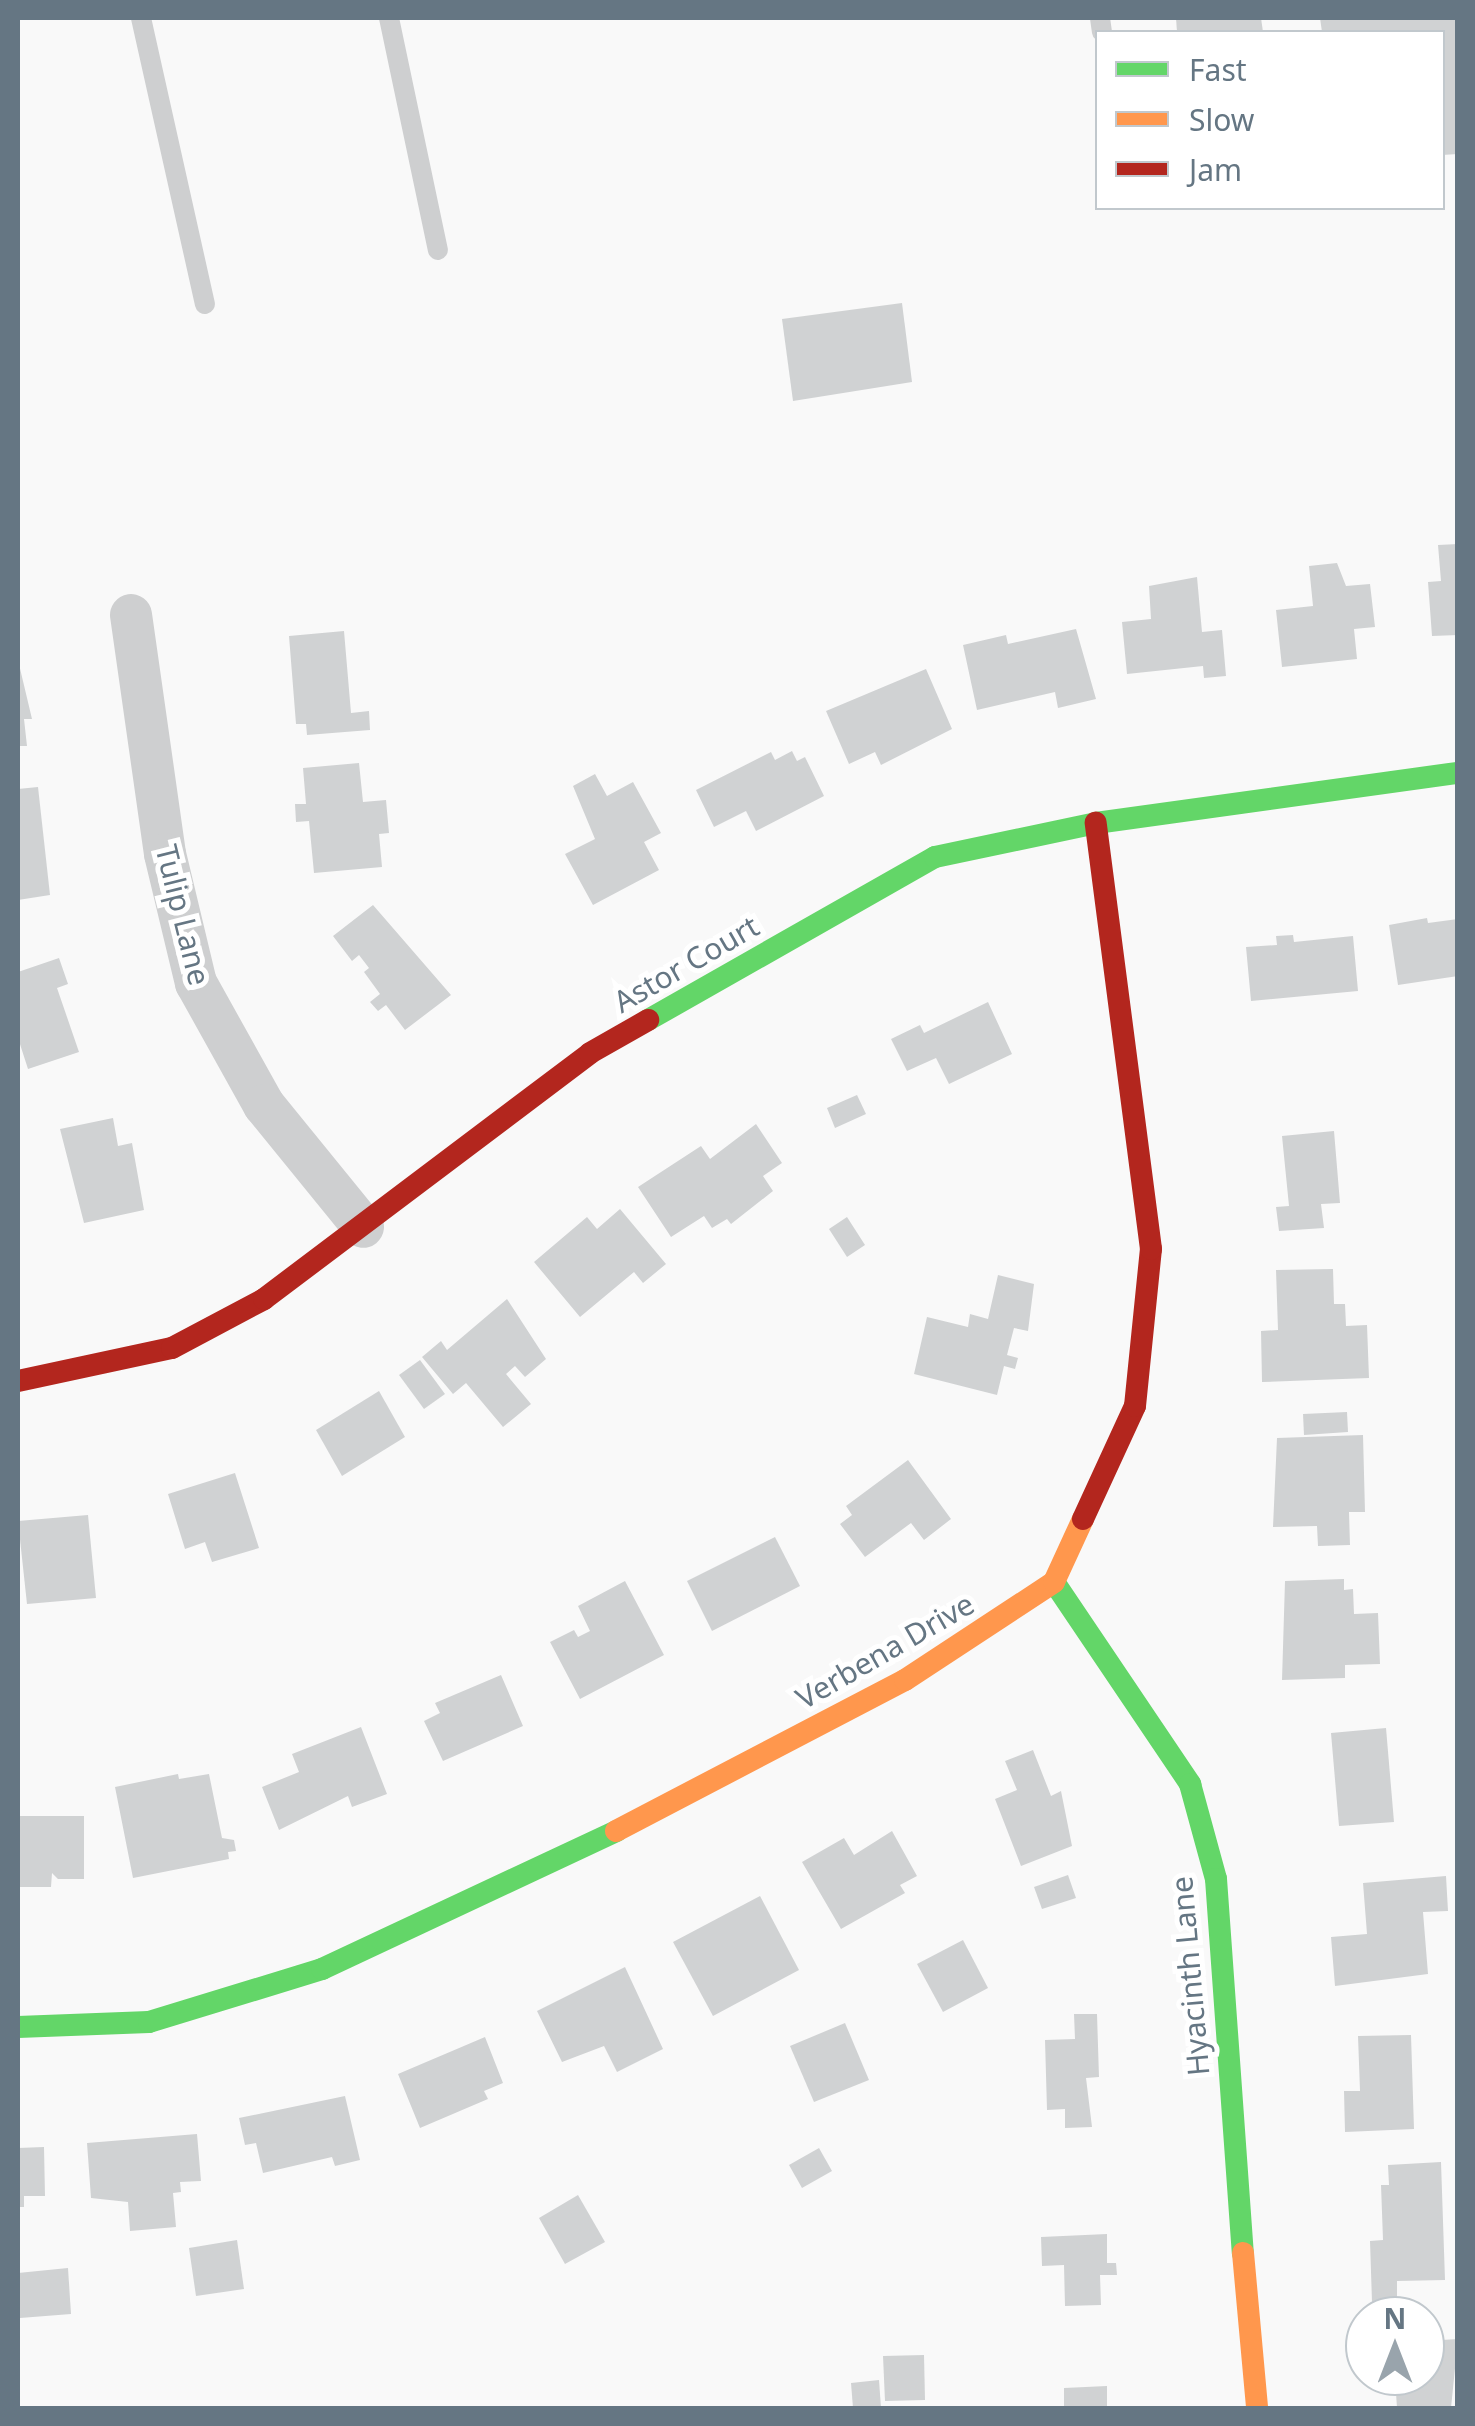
<!DOCTYPE html>
<style>
body{margin:0}
#map{position:relative;width:1475px;height:2426px;overflow:hidden;background:#f9f9f9;font-family:"Noto Sans",sans-serif}
div>[style]{position:absolute}
.building>*{inset:0;background:#d0d2d3}
.lane>*{height:20px;margin:-10px;padding:0 10px;transform-origin:10px;border-radius:10px;background:#cecfd0}
.street>*{height:42px;margin:-21px;padding:0 21px;transform-origin:21px;border-radius:21px;background:#cecfd0}
.fast>*{height:22px;margin:-11px;padding:0 11px;transform-origin:11px;border-radius:11px;background:#63d668}
.slow>*{height:22px;margin:-11px;padding:0 11px;transform-origin:11px;border-radius:11px;background:#ff974d}
.jam>*{height:22px;margin:-11px;padding:0 11px;transform-origin:11px;border-radius:11px;background:#b3261e}
span{translate:-50% -50%;white-space:nowrap;text-align:center;line-height:1.15;-webkit-text-stroke:10px #fff;paint-order:stroke}
.street-label{font-size:30px;color:#657683}
.frame{position:absolute;inset:0;border:20px solid #657683;pointer-events:none}
.legend{position:absolute;left:1095px;top:30px;width:350px;height:180px;box-sizing:border-box;background:#fff;border:2px solid #c1c8cd;margin:0;padding:12px 18px;list-style:none;font-size:30px;color:#657683}
.legend li{display:flex;align-items:center;gap:20px;height:50px}
.legend b{width:50px;border:2px solid #c1c8cd}
.north{position:absolute;left:1345px;top:2296px;width:100px;height:100px;box-sizing:border-box;background:#fff;border:2px solid #c1c8cd;border-radius:50%;rotate:0deg;font-size:28px;font-weight:700;line-height:40px;text-align:center;color:#657683}
.north::after{content:'';display:block;margin:auto;width:35px;height:45px;background:#99a4ac;clip-path:polygon(50% 0,100% 100%,50% 72%,0 100%)}
</style>
<div id="map">
<div class="building">
<i style="clip-path:polygon(1176px 18px,1261px 18px,1263px 32px,1177px 32px)"></i>
<i style="clip-path:polygon(1320px 18px,1458px 18px,1458px 154px,1442px 155px,1442px 32px,1322px 32px)"></i>
<i style="clip-path:polygon(902px 303px,912px 382px,793px 401px,782px 319px)"></i>
<i style="clip-path:polygon(1458px 544px,1458px 635px,1432px 636px,1428px 582px,1441px 581px,1438px 545px)"></i>
<i style="clip-path:polygon(1337px 563px,1346px 586px,1370px 584px,1375px 627px,1354px 629px,1357px 659px,1282px 667px,1276px 610px,1313px 606px,1309px 566px)"></i>
<i style="clip-path:polygon(1197px 577px,1202px 632px,1222px 630px,1226px 676px,1204px 678px,1203px 666px,1127px 674px,1122px 622px,1151px 619px,1149px 586px)"></i>
<i style="clip-path:polygon(1076px 629px,1096px 699px,1058px 708px,1055px 692px,977px 710px,963px 645px,1006px 635px,1008px 644px)"></i>
<i style="clip-path:polygon(344px 631px,351px 713px,369px 711px,370px 730px,307px 735px,306px 724px,296px 724px,289px 636px)"></i>
<i style="clip-path:polygon(18px 660px,32px 719px,24px 719px,27px 746px,18px 746px)"></i>
<i style="clip-path:polygon(926px 669px,952px 729px,881px 765px,875px 752px,849px 764px,826px 711px)"></i>
<i style="clip-path:polygon(792px 751px,797px 761px,805px 757px,824px 796px,756px 831px,746px 811px,714px 827px,696px 790px,771px 752px,775px 760px)"></i>
<i style="clip-path:polygon(359px 763px,363px 802px,386px 800px,389px 833px,379px 834px,382px 867px,314px 873px,309px 821px,296px 822px,295px 804px,306px 804px,303px 768px)"></i>
<i style="clip-path:polygon(595px 774px,607px 796px,633px 782px,661px 833px,644px 842px,659px 870px,593px 905px,565px 854px,595px 839px,573px 786px)"></i>
<i style="clip-path:polygon(38px 787px,50px 895px,18px 900px,18px 789px)"></i>
<i style="clip-path:polygon(373px 905px,451px 995px,405px 1030px,386px 1005px,378px 1011px,370px 1002px,380px 994px,364px 972px,369px 968px,359px 955px,352px 961px,333px 936px)"></i>
<i style="clip-path:polygon(1427px 918px,1428px 923px,1458px 919px,1458px 976px,1398px 985px,1389px 925px)"></i>
<i style="clip-path:polygon(1293px 935px,1294px 942px,1353px 936px,1358px 991px,1251px 1001px,1246px 947px,1277px 945px,1276px 936px)"></i>
<i style="clip-path:polygon(59px 958px,68px 984px,57px 988px,79px 1052px,28px 1069px,18px 1038px,18px 972px)"></i>
<i style="clip-path:polygon(988px 1002px,1012px 1054px,949px 1084px,936px 1058px,907px 1071px,891px 1039px,920px 1025px,924px 1033px)"></i>
<i style="clip-path:polygon(857px 1095px,866px 1114px,835px 1128px,827px 1108px)"></i>
<i style="clip-path:polygon(113px 1118px,118px 1146px,132px 1143px,144px 1210px,84px 1223px,60px 1129px)"></i>
<i style="clip-path:polygon(756px 1124px,782px 1163px,763px 1176px,773px 1191px,731px 1224px,727px 1219px,712px 1228px,704px 1216px,671px 1237px,638px 1187px,701px 1146px,710px 1159px)"></i>
<i style="clip-path:polygon(1334px 1131px,1340px 1203px,1321px 1204px,1324px 1228px,1279px 1231px,1276px 1207px,1289px 1206px,1282px 1136px)"></i>
<i style="clip-path:polygon(620px 1209px,666px 1264px,643px 1283px,634px 1272px,580px 1317px,534px 1262px,587px 1217px,597px 1229px)"></i>
<i style="clip-path:polygon(847px 1217px,865px 1245px,847px 1257px,829px 1229px)"></i>
<i style="clip-path:polygon(1333px 1269px,1334px 1304px,1345px 1304px,1346px 1326px,1367px 1325px,1369px 1378px,1262px 1382px,1261px 1331px,1278px 1330px,1276px 1270px)"></i>
<i style="clip-path:polygon(998px 1275px,1034px 1284px,1028px 1331px,1014px 1328px,1007px 1355px,1018px 1358px,1015px 1369px,1004px 1366px,997px 1395px,914px 1374px,927px 1317px,968px 1327px,970px 1314px,988px 1319px)"></i>
<i style="clip-path:polygon(507px 1299px,546px 1359px,525px 1377px,515px 1366px,506px 1374px,531px 1404px,503px 1427px,466px 1383px,453px 1394px,422px 1357px,441px 1341px,447px 1350px)"></i>
<i style="clip-path:polygon(420px 1360px,445px 1394px,424px 1409px,399px 1375px)"></i>
<i style="clip-path:polygon(379px 1391px,405px 1437px,342px 1476px,316px 1430px)"></i>
<i style="clip-path:polygon(1347px 1412px,1348px 1432px,1304px 1435px,1303px 1414px)"></i>
<i style="clip-path:polygon(1363px 1435px,1365px 1512px,1349px 1512px,1350px 1545px,1318px 1546px,1317px 1526px,1273px 1527px,1277px 1438px)"></i>
<i style="clip-path:polygon(908px 1460px,951px 1519px,924px 1540px,911px 1523px,865px 1557px,840px 1524px,852px 1515px,846px 1506px)"></i>
<i style="clip-path:polygon(235px 1473px,259px 1548px,212px 1562px,205px 1542px,185px 1549px,168px 1494px)"></i>
<i style="clip-path:polygon(88px 1515px,96px 1598px,27px 1604px,18px 1521px)"></i>
<i style="clip-path:polygon(775px 1537px,800px 1586px,712px 1631px,687px 1581px)"></i>
<i style="clip-path:polygon(1344px 1579px,1344px 1590px,1353px 1589px,1354px 1614px,1378px 1613px,1380px 1664px,1345px 1665px,1345px 1678px,1282px 1680px,1285px 1581px)"></i>
<i style="clip-path:polygon(625px 1581px,664px 1655px,580px 1699px,550px 1642px,574px 1630px,578px 1637px,590px 1631px,578px 1606px)"></i>
<i style="clip-path:polygon(501px 1675px,523px 1726px,443px 1761px,424px 1721px,440px 1713px,435px 1703px)"></i>
<i style="clip-path:polygon(361px 1727px,387px 1794px,352px 1807px,348px 1796px,279px 1830px,262px 1787px,299px 1772px,292px 1754px)"></i>
<i style="clip-path:polygon(1386px 1728px,1394px 1822px,1339px 1826px,1331px 1733px)"></i>
<i style="clip-path:polygon(1033px 1750px,1051px 1796px,1061px 1791px,1072px 1846px,1021px 1866px,995px 1799px,1017px 1790px,1005px 1761px)"></i>
<i style="clip-path:polygon(178px 1774px,179px 1779px,209px 1774px,222px 1838px,234px 1840px,236px 1851px,228px 1852px,229px 1859px,133px 1878px,115px 1787px)"></i>
<i style="clip-path:polygon(18px 1816px,84px 1816px,84px 1879px,58px 1879px,52px 1873px,51px 1887px,18px 1887px)"></i>
<i style="clip-path:polygon(892px 1831px,917px 1876px,900px 1885px,905px 1893px,841px 1929px,802px 1862px,844px 1838px,854px 1855px)"></i>
<i style="clip-path:polygon(1068px 1875px,1076px 1898px,1042px 1909px,1034px 1887px)"></i>
<i style="clip-path:polygon(1446px 1876px,1448px 1911px,1423px 1912px,1428px 1974px,1335px 1986px,1331px 1937px,1367px 1934px,1363px 1883px)"></i>
<i style="clip-path:polygon(760px 1896px,799px 1970px,713px 2016px,673px 1942px)"></i>
<i style="clip-path:polygon(963px 1940px,988px 1988px,943px 2012px,917px 1964px)"></i>
<i style="clip-path:polygon(625px 1967px,663px 2049px,617px 2072px,604px 2046px,562px 2062px,537px 2011px)"></i>
<i style="clip-path:polygon(1074px 2014px,1097px 2014px,1099px 2077px,1086px 2078px,1092px 2127px,1065px 2128px,1065px 2109px,1047px 2110px,1045px 2040px,1075px 2039px)"></i>
<i style="clip-path:polygon(845px 2023px,869px 2080px,814px 2102px,790px 2046px)"></i>
<i style="clip-path:polygon(1411px 2035px,1414px 2129px,1345px 2132px,1344px 2091px,1360px 2091px,1358px 2036px)"></i>
<i style="clip-path:polygon(485px 2037px,503px 2083px,484px 2091px,488px 2099px,420px 2128px,398px 2074px)"></i>
<i style="clip-path:polygon(345px 2096px,360px 2160px,335px 2166px,332px 2157px,263px 2173px,256px 2143px,245px 2145px,239px 2118px)"></i>
<i style="clip-path:polygon(197px 2134px,201px 2181px,180px 2182px,181px 2192px,173px 2193px,176px 2227px,130px 2231px,128px 2202px,91px 2198px,87px 2143px)"></i>
<i style="clip-path:polygon(44px 2147px,45px 2196px,24px 2196px,24px 2207px,18px 2207px,18px 2148px)"></i>
<i style="clip-path:polygon(819px 2148px,832px 2171px,802px 2188px,789px 2165px)"></i>
<i style="clip-path:polygon(1441px 2162px,1445px 2280px,1397px 2281px,1397px 2300px,1372px 2302px,1370px 2241px,1383px 2240px,1381px 2185px,1389px 2185px,1388px 2165px)"></i>
<i style="clip-path:polygon(578px 2195px,605px 2242px,565px 2264px,539px 2218px)"></i>
<i style="clip-path:polygon(1107px 2234px,1107px 2263px,1116px 2263px,1117px 2275px,1100px 2275px,1101px 2305px,1065px 2306px,1064px 2265px,1042px 2266px,1041px 2237px)"></i>
<i style="clip-path:polygon(237px 2240px,244px 2289px,196px 2296px,189px 2248px)"></i>
<i style="clip-path:polygon(68px 2268px,71px 2314px,20px 2318px,18px 2273px)"></i>
<i style="clip-path:polygon(1458px 2339px,1451px 2408px,1397px 2408px,1396px 2393px,1411px 2391px,1410px 2376px,1425px 2376px,1425px 2341px)"></i>
<i style="clip-path:polygon(924px 2355px,925px 2400px,885px 2401px,883px 2356px)"></i>
<i style="clip-path:polygon(879px 2380px,881px 2408px,853px 2408px,851px 2383px)"></i>
<i style="clip-path:polygon(1107px 2386px,1107px 2408px,1064px 2408px,1064px 2388px)"></i>
</div>
<div class="lane">
<i style="left:141px;top:18px;width:293px;rotate:77.4deg"></i>
<i style="left:389px;top:18px;width:237px;rotate:78.1deg"></i>
<i style="left:1100px;top:18px;width:14px;rotate:82deg"></i>
</div>
<div class="street">
<i style="left:131px;top:615px;width:241px;rotate:81.9deg"></i>
<i style="left:165px;top:854px;width:133px;rotate:76.5deg"></i>
<i style="left:196px;top:983px;width:140px;rotate:60.9deg"></i>
<i style="left:264px;top:1105px;width:157px;rotate:50.9deg"></i>
</div>
<div class="fast">
<i style="left:648px;top:1020px;width:330px;rotate:-29.6deg"></i>
<i style="left:935px;top:857px;width:165px;rotate:-11.9deg"></i>
<i style="left:1096px;top:823px;width:365px;rotate:-7.9deg"></i>
<i style="left:1054px;top:1582px;width:244px;rotate:56deg"></i>
<i style="left:1190px;top:1784px;width:98px;rotate:74.7deg"></i>
<i style="left:1216px;top:1879px;width:375px;rotate:85.9deg"></i>
<i style="left:18px;top:2027px;width:131px;rotate:-2.2deg"></i>
<i style="left:149px;top:2022px;width:181px;rotate:-17deg"></i>
<i style="left:322px;top:1969px;width:325px;rotate:-25.1deg"></i>
</div>
<div class="slow">
<i style="left:616px;top:1831px;width:326px;rotate:-27.6deg"></i>
<i style="left:905px;top:1680px;width:178px;rotate:-33.3deg"></i>
<i style="left:1054px;top:1582px;width:69px;rotate:-65.3deg"></i>
<i style="left:1243px;top:2253px;width:156px;rotate:84.8deg"></i>
</div>
<div class="jam">
<i style="left:18px;top:1381px;width:157px;rotate:-12.1deg"></i>
<i style="left:172px;top:1348px;width:104px;rotate:-28deg"></i>
<i style="left:264px;top:1299px;width:408px;rotate:-37deg"></i>
<i style="left:590px;top:1053px;width:67px;rotate:-29.6deg"></i>
<i style="left:1083px;top:1519px;width:124px;rotate:-65.3deg"></i>
<i style="left:1135px;top:1406px;width:158px;rotate:-84.2deg"></i>
<i style="left:1151px;top:1249px;width:430px;rotate:-97.4deg"></i>
</div>
<div class="street-label">
<span style="left:183px;top:915px;rotate:76deg">Tulip Lane</span>
<span style="left:686px;top:964px;rotate:-30deg">Astor Court</span>
<span style="left:885px;top:1651px;rotate:-30deg">Verbena Drive</span>
<span style="left:1190px;top:1976px;rotate:-95deg">Hyacinth Lane</span>
</div>
<div class="frame"></div>
<ul class="legend">
<li><b style="height:12px;background:#63d668"></b>Fast</li>
<li><b style="height:12px;background:#ff974d"></b>Slow</li>
<li><b style="height:12px;background:#b3261e"></b>Jam</li>
</ul>
<div class="north">N</div>
</div>
